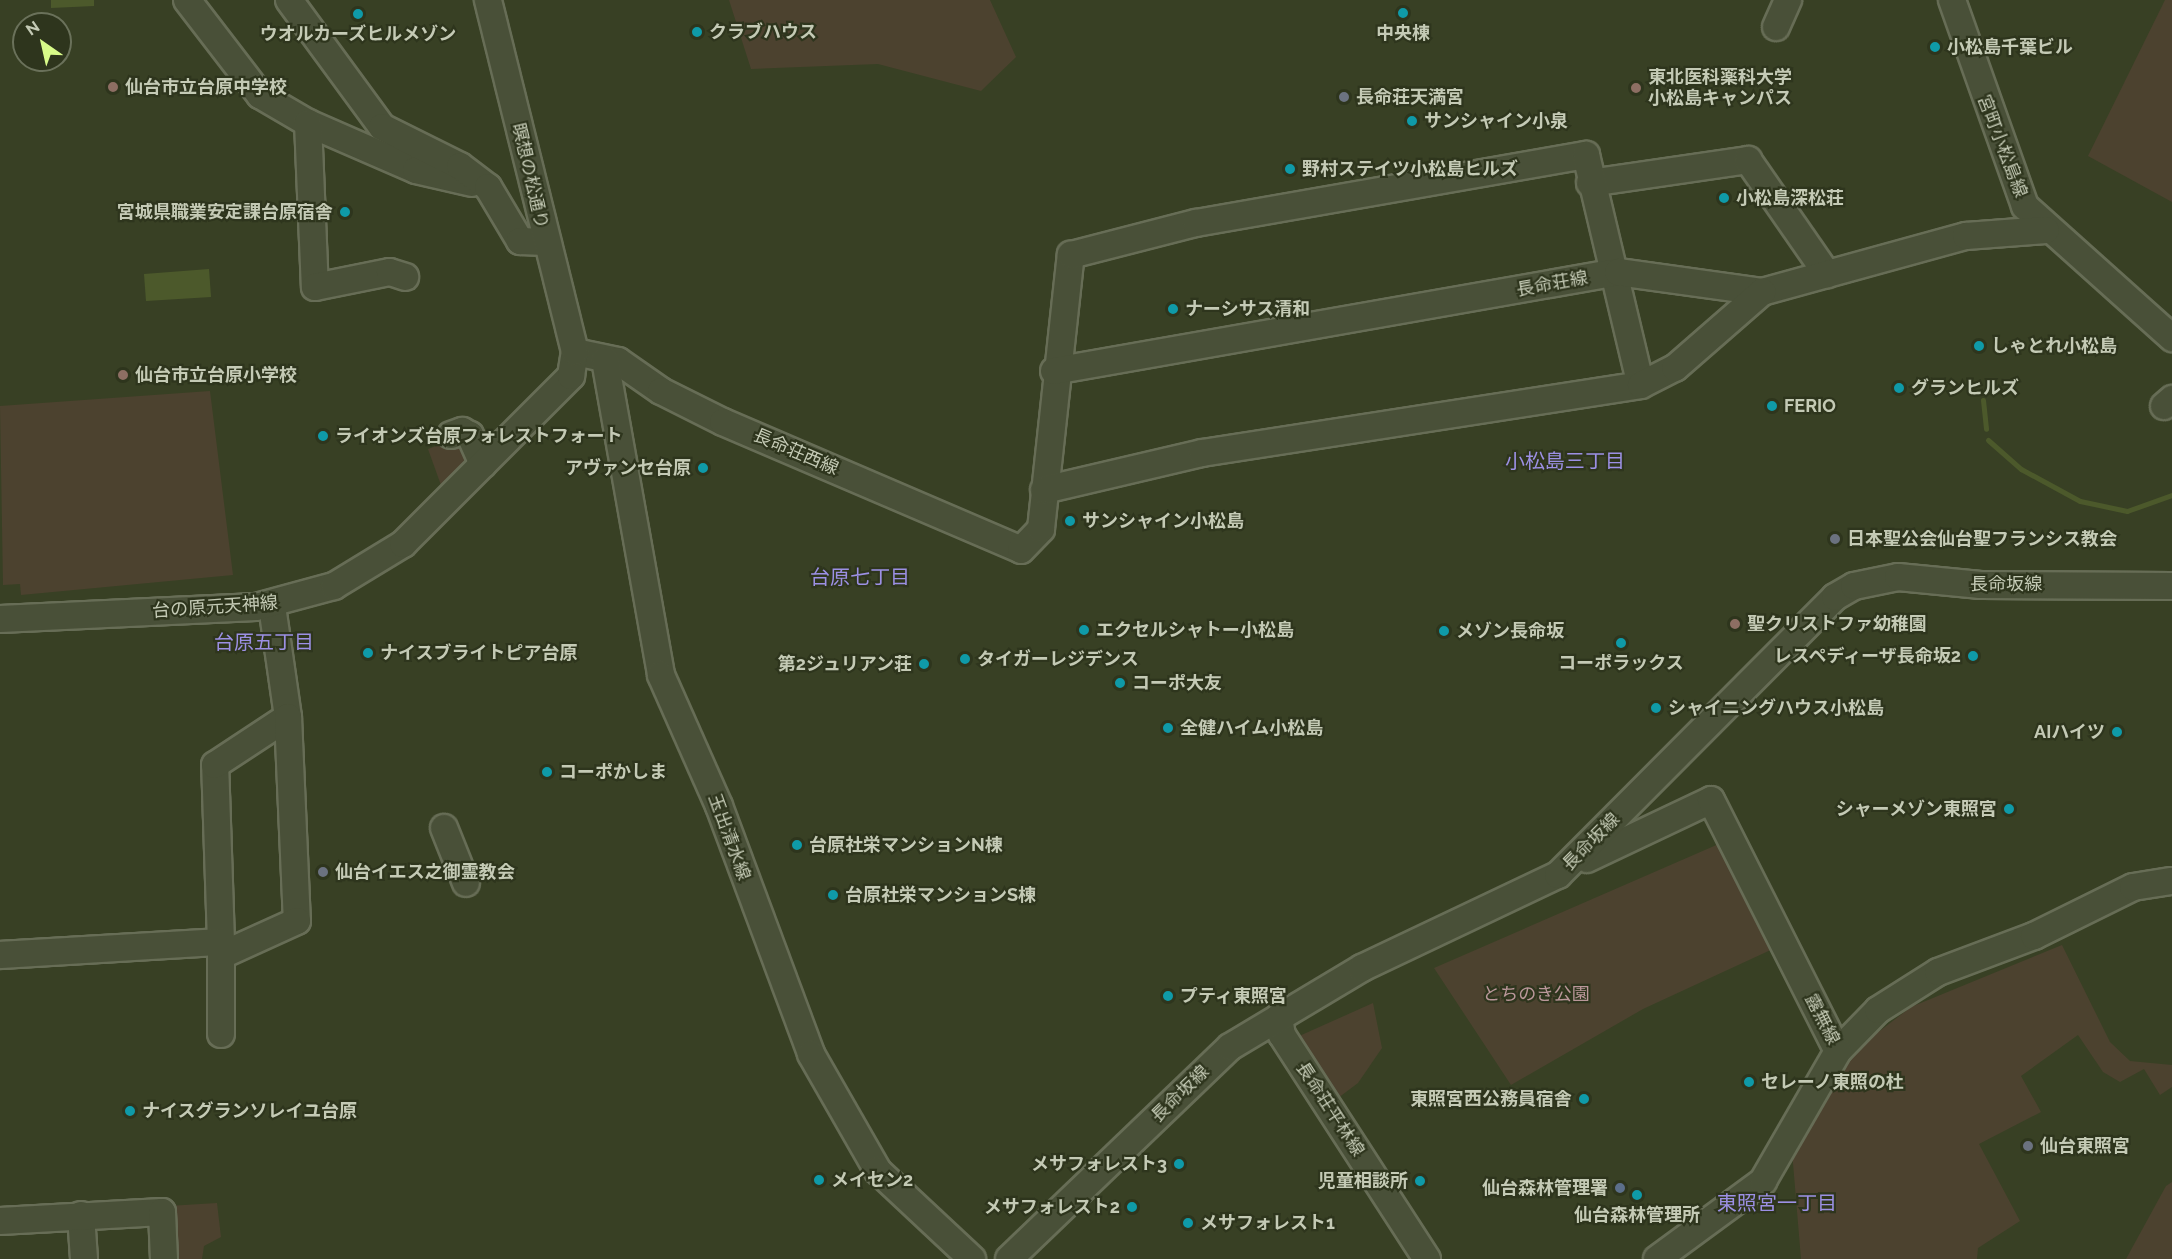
<!DOCTYPE html>
<meta charset="utf-8">
<style>
body{margin:0}
#map{position:relative;width:2172px;height:1259px;overflow:hidden;background:#384024;font-family:Raleway,"Noto Sans JP",sans-serif}
div>[style]{position:absolute}
.green>*{inset:0;background:#4c422f}
.water>*{inset:0;background:#4c592b}
.stream>*{height:5px;margin:-2.5px;padding:0 2.5px;transform-origin:2.5px;border-radius:2.5px;background:#4c592b}
.roads{filter:drop-shadow(2px 0 #676d56) drop-shadow(-2px 0 #676d56) drop-shadow(0 2px #676d56) drop-shadow(0 -2px #676d56)}
.minor>*{height:26px;margin:-13px;padding:0 13px;transform-origin:13px;border-radius:13px;background:#495038}
.dots>*{width:16px;height:16px;translate:-50% -50%;box-sizing:border-box;border:3px solid #2e351d;border-radius:50%}
span{translate:-50% -50%;white-space:nowrap;text-align:center;line-height:1.15;-webkit-text-stroke:4.5px #2e351d;paint-order:stroke}
.poi-label{font-size:18px;color:#c4cab5;font-weight:700}
.left{translate:0 -50%;text-align:left}
.right{translate:-100% -50%;text-align:right}
.street-label{font-size:18px;color:#c4cab5}
.park-label{font-size:18px;color:#ba979a}
.neighbourhood-label{font-size:20px;color:#9c90e4}
.north{position:absolute;left:12px;top:12px;width:60px;height:60px;box-sizing:border-box;background:#2e351d;border:2px solid #6a715a;border-radius:50%;rotate:326deg;font-size:16px;font-weight:700;line-height:24px;text-align:center;color:#c4cab5}
.north::after{content:'';display:block;margin:auto;width:21px;height:27px;background:#d8fb89;clip-path:polygon(50% 0,100% 100%,50% 72%,0 100%)}
</style>
<div id="map">
<div class="green">
<i style="clip-path:polygon(729px 0,990px 0,1016px 57px,981px 91px,878px 64px,751px 69px)"></i>
<i style="clip-path:polygon(2165px 0,2172px 0,2172px 202px,2088px 156px)"></i>
<i style="clip-path:polygon(210px 391px,233px 575px,21px 595px,20px 584px,3px 585px,0 406px)"></i>
<i style="clip-path:polygon(463px 436px,474px 459px,442px 488px,428px 449px)"></i>
<i style="clip-path:polygon(1721px 843px,1775px 948px,1643px 1009px,1511px 1085px,1434px 968px)"></i>
<i style="clip-path:polygon(2062px 945px,2110px 1042px,2130px 1061px,2172px 1065px,2172px 1087px,2160px 1095px,2144px 1069px,2120px 1082px,2103px 1072px,2078px 1035px,2021px 1076px,2041px 1112px,1979px 1144px,2020px 1221px,1978px 1248px,1977px 1259px,1801px 1259px,1792px 1151px,1838px 1063px,1911px 1007px)"></i>
<i style="clip-path:polygon(1373px 1003px,1382px 1048px,1358px 1083px,1334px 1101px,1297px 1037px)"></i>
<i style="clip-path:polygon(2172px 1182px,2172px 1259px,2126px 1259px,2166px 1186px)"></i>
<i style="clip-path:polygon(217px 1203px,221px 1237px,204px 1246px,202px 1259px,171px 1259px,168px 1206px)"></i>
</div>
<div class="water">
<i style="clip-path:polygon(51px 0,94px 0,94px 6px,51px 8px)"></i>
<i style="clip-path:polygon(209px 269px,211px 297px,146px 301px,144px 274px)"></i>
</div>
<div class="stream">
<i style="left:1983px;top:400px;width:29px;rotate:84deg"></i>
<i style="left:1988px;top:440px;width:44px;rotate:41.3deg"></i>
<i style="left:2021px;top:469px;width:67px;rotate:28.5deg"></i>
<i style="left:2080px;top:501px;width:48px;rotate:12deg"></i>
<i style="left:2127px;top:511px;width:48px;rotate:-19.6deg"></i>
</div>
<div class="roads">
<div class="minor">
<i style="left:187px;top:0;width:120px;rotate:52.5deg"></i>
<i style="left:260px;top:95px;width:56px;rotate:30.3deg"></i>
<i style="left:308px;top:123px;width:118px;rotate:23.5deg"></i>
<i style="left:416px;top:170px;width:57px;rotate:13.1deg"></i>
<i style="left:289px;top:0;width:157px;rotate:53.8deg"></i>
<i style="left:382px;top:127px;width:87px;rotate:26.6deg"></i>
<i style="left:460px;top:166px;width:35px;rotate:37deg"></i>
<i style="left:488px;top:187px;width:63px;rotate:59.3deg"></i>
<i style="left:520px;top:241px;width:26px;rotate:2deg"></i>
<i style="left:1952px;top:0;width:219px;rotate:70.5deg"></i>
<i style="left:2025px;top:206px;width:198px;rotate:41.9deg"></i>
<i style="left:1776px;top:27px;width:30px;rotate:-66deg"></i>
<i style="left:308px;top:123px;width:164px;rotate:87.6deg"></i>
<i style="left:315px;top:287px;width:76px;rotate:-11.3deg"></i>
<i style="left:390px;top:272px;width:16px;rotate:18deg"></i>
<i style="left:1590px;top:183px;width:160px;rotate:-8.3deg"></i>
<i style="left:1748px;top:160px;width:139px;rotate:55.3deg"></i>
<i style="left:575px;top:352px;width:44px;rotate:11.8deg"></i>
<i style="left:618px;top:361px;width:52px;rotate:34.9deg"></i>
<i style="left:661px;top:391px;width:69px;rotate:26.6deg"></i>
<i style="left:723px;top:422px;width:324px;rotate:23.2deg"></i>
<i style="left:1021px;top:550px;width:29px;rotate:-46deg"></i>
<i style="left:1041px;top:529px;width:276px;rotate:-83.8deg"></i>
<i style="left:1071px;top:255px;width:129px;rotate:-14.4deg"></i>
<i style="left:1196px;top:223px;width:396px;rotate:-9.9deg"></i>
<i style="left:1586px;top:155px;width:236px;rotate:76.6deg"></i>
<i style="left:605px;top:360px;width:320px;rotate:79.9deg"></i>
<i style="left:661px;top:675px;width:143px;rotate:66.1deg"></i>
<i style="left:719px;top:806px;width:265px;rotate:69.6deg"></i>
<i style="left:811px;top:1054px;width:135px;rotate:60.2deg"></i>
<i style="left:878px;top:1171px;width:129px;rotate:43.1deg"></i>
<i style="left:1054px;top:371px;width:573px;rotate:-9.96deg"></i>
<i style="left:1618px;top:272px;width:145px;rotate:7.9deg"></i>
<i style="left:1762px;top:292px;width:212px;rotate:-15.4deg"></i>
<i style="left:1966px;top:236px;width:80px;rotate:-4.3deg"></i>
<i style="left:2164px;top:406px;width:11px;rotate:-41deg"></i>
<i style="left:451px;top:435px;width:12px;rotate:-20deg"></i>
<i style="left:462px;top:431px;width:9px;rotate:27deg"></i>
<i style="left:470px;top:435px;width:32px;rotate:66deg"></i>
<i style="left:1044px;top:490px;width:162px;rotate:-13.2deg"></i>
<i style="left:1202px;top:453px;width:444px;rotate:-8.8deg"></i>
<i style="left:1641px;top:385px;width:38px;rotate:-27deg"></i>
<i style="left:1675px;top:368px;width:116px;rotate:-41.1deg"></i>
<i style="left:272px;top:606px;width:112px;rotate:81.8deg"></i>
<i style="left:0;top:619px;width:256px;rotate:-2.7deg"></i>
<i style="left:256px;top:607px;width:81px;rotate:-15.1deg"></i>
<i style="left:334px;top:586px;width:81px;rotate:-31.3deg"></i>
<i style="left:403px;top:544px;width:238px;rotate:-45deg"></i>
<i style="left:571px;top:376px;width:24px;rotate:-81deg"></i>
<i style="left:575px;top:352px;width:363px;rotate:-103.9deg"></i>
<i style="left:444px;top:828px;width:59px;rotate:68.2deg"></i>
<i style="left:1587px;top:859px;width:137px;rotate:-25.4deg"></i>
<i style="left:1711px;top:800px;width:281px;rotate:63.2deg"></i>
<i style="left:1838px;top:1051px;width:57px;rotate:-45.7deg"></i>
<i style="left:1878px;top:1010px;width:71px;rotate:-32.3deg"></i>
<i style="left:1938px;top:972px;width:103px;rotate:-20.6deg"></i>
<i style="left:2034px;top:936px;width:110px;rotate:-26.3deg"></i>
<i style="left:2133px;top:887px;width:39px;rotate:-9deg"></i>
<i style="left:221px;top:942px;width:177px;rotate:-91.9deg"></i>
<i style="left:215px;top:765px;width:87px;rotate:-33.3deg"></i>
<i style="left:288px;top:717px;width:204px;rotate:87.5deg"></i>
<i style="left:297px;top:921px;width:82px;rotate:155.6deg"></i>
<i style="left:0;top:955px;width:221px;rotate:-3.4deg"></i>
<i style="left:221px;top:942px;width:92px;rotate:90deg"></i>
<i style="left:1279px;top:1017px;width:18px;rotate:81deg"></i>
<i style="left:1282px;top:1035px;width:267px;rotate:57.1deg"></i>
<i style="left:81px;top:1215px;width:44px;rotate:86.1deg"></i>
<i style="left:0;top:1221px;width:162px;rotate:-3.2deg"></i>
<i style="left:162px;top:1212px;width:47px;rotate:87.6deg"></i>
<i style="left:1009px;top:1259px;width:306px;rotate:-43.8deg"></i>
<i style="left:1230px;top:1047px;width:154px;rotate:-30.9deg"></i>
<i style="left:1362px;top:968px;width:217px;rotate:-25.4deg"></i>
<i style="left:1558px;top:875px;width:392px;rotate:-45.1deg"></i>
<i style="left:1835px;top:597px;width:22px;rotate:-30deg"></i>
<i style="left:1854px;top:586px;width:45px;rotate:-11.6deg"></i>
<i style="left:1898px;top:577px;width:83px;rotate:5.5deg"></i>
<i style="left:1981px;top:585px;width:191px;rotate:0.3deg"></i>
<i style="left:1657px;top:1259px;width:132px;rotate:-36.3deg"></i>
<i style="left:1763px;top:1181px;width:150px;rotate:-60deg"></i>
</div>
</div>
<div class="dots">
<i style="left:1403px;top:13px;background:#0f9aa8"></i>
<i style="left:358px;top:14px;background:#0f9aa8"></i>
<i style="left:697px;top:32px;background:#0f9aa8"></i>
<i style="left:1935px;top:47px;background:#0f9aa8"></i>
<i style="left:113px;top:87px;background:#8d6e63"></i>
<i style="left:1636px;top:88px;background:#8d6e63"></i>
<i style="left:1344px;top:97px;background:#6b7280"></i>
<i style="left:1412px;top:121px;background:#0f9aa8"></i>
<i style="left:1290px;top:169px;background:#0f9aa8"></i>
<i style="left:1724px;top:198px;background:#0f9aa8"></i>
<i style="left:345px;top:212px;background:#0f9aa8"></i>
<i style="left:1173px;top:309px;background:#0f9aa8"></i>
<i style="left:1979px;top:346px;background:#0f9aa8"></i>
<i style="left:123px;top:375px;background:#8d6e63"></i>
<i style="left:1899px;top:388px;background:#0f9aa8"></i>
<i style="left:1772px;top:406px;background:#0f9aa8"></i>
<i style="left:323px;top:436px;background:#0f9aa8"></i>
<i style="left:703px;top:468px;background:#0f9aa8"></i>
<i style="left:1070px;top:521px;background:#0f9aa8"></i>
<i style="left:1835px;top:539px;background:#6b7280"></i>
<i style="left:1735px;top:624px;background:#8d6e63"></i>
<i style="left:1084px;top:630px;background:#0f9aa8"></i>
<i style="left:1444px;top:631px;background:#0f9aa8"></i>
<i style="left:1621px;top:643px;background:#0f9aa8"></i>
<i style="left:368px;top:653px;background:#0f9aa8"></i>
<i style="left:1973px;top:656px;background:#0f9aa8"></i>
<i style="left:965px;top:659px;background:#0f9aa8"></i>
<i style="left:924px;top:664px;background:#0f9aa8"></i>
<i style="left:1120px;top:683px;background:#0f9aa8"></i>
<i style="left:1656px;top:708px;background:#0f9aa8"></i>
<i style="left:1168px;top:728px;background:#0f9aa8"></i>
<i style="left:2117px;top:732px;background:#0f9aa8"></i>
<i style="left:547px;top:772px;background:#0f9aa8"></i>
<i style="left:2009px;top:809px;background:#0f9aa8"></i>
<i style="left:797px;top:845px;background:#0f9aa8"></i>
<i style="left:323px;top:872px;background:#6b7280"></i>
<i style="left:833px;top:895px;background:#0f9aa8"></i>
<i style="left:1168px;top:996px;background:#0f9aa8"></i>
<i style="left:1749px;top:1082px;background:#0f9aa8"></i>
<i style="left:1584px;top:1099px;background:#0f9aa8"></i>
<i style="left:130px;top:1111px;background:#0f9aa8"></i>
<i style="left:2028px;top:1146px;background:#6b7280"></i>
<i style="left:1179px;top:1164px;background:#0f9aa8"></i>
<i style="left:819px;top:1180px;background:#0f9aa8"></i>
<i style="left:1420px;top:1181px;background:#0f9aa8"></i>
<i style="left:1620px;top:1188px;background:#5c6f8a"></i>
<i style="left:1637px;top:1195px;background:#0f9aa8"></i>
<i style="left:1132px;top:1207px;background:#0f9aa8"></i>
<i style="left:1188px;top:1223px;background:#0f9aa8"></i>
</div>
<div class="poi-label">
<span class="left" style="left:709px;top:32px">クラブハウス</span>
<span style="left:1403px;top:33px">中央棟</span>
<span style="left:358px;top:34px">ウオルカーズヒルメゾン</span>
<span class="left" style="left:1947px;top:47px">小松島千葉ビル</span>
<span class="left" style="left:1648px;top:88px">東北医科薬科大学<br>小松島キャンパス</span>
<span class="left" style="left:125px;top:87px">仙台市立台原中学校</span>
<span class="left" style="left:1356px;top:97px">長命荘天満宮</span>
<span class="left" style="left:1424px;top:121px">サンシャイン小泉</span>
<span class="left" style="left:1302px;top:169px">野村ステイツ小松島ヒルズ</span>
<span class="left" style="left:1736px;top:198px">小松島深松荘</span>
<span class="right" style="left:333px;top:212px">宮城県職業安定課台原宿舎</span>
<span class="left" style="left:1185px;top:309px">ナーシサス清和</span>
<span class="left" style="left:1991px;top:346px">しゃとれ小松島</span>
<span class="left" style="left:135px;top:375px">仙台市立台原小学校</span>
<span class="left" style="left:1911px;top:388px">グランヒルズ</span>
<span class="left" style="left:1784px;top:406px">FERIO</span>
<span class="left" style="left:335px;top:436px">ライオンズ台原フォレストフォート</span>
<span class="right" style="left:691px;top:468px">アヴァンセ台原</span>
<span class="left" style="left:1082px;top:521px">サンシャイン小松島</span>
<span class="left" style="left:1847px;top:539px">日本聖公会仙台聖フランシス教会</span>
<span class="left" style="left:1747px;top:624px">聖クリストファ幼稚園</span>
<span class="left" style="left:1096px;top:630px">エクセルシャトー小松島</span>
<span class="left" style="left:1456px;top:631px">メゾン長命坂</span>
<span class="left" style="left:380px;top:653px">ナイスブライトピア台原</span>
<span class="right" style="left:1961px;top:656px">レスペディーザ長命坂2</span>
<span class="left" style="left:977px;top:659px">タイガーレジデンス</span>
<span style="left:1621px;top:663px">コーポラックス</span>
<span class="right" style="left:912px;top:664px">第2ジュリアン荘</span>
<span class="left" style="left:1132px;top:683px">コーポ大友</span>
<span class="left" style="left:1668px;top:708px">シャイニングハウス小松島</span>
<span class="left" style="left:1180px;top:728px">全健ハイム小松島</span>
<span class="right" style="left:2105px;top:732px">AIハイツ</span>
<span class="left" style="left:559px;top:772px">コーポかしま</span>
<span class="right" style="left:1997px;top:809px">シャーメゾン東照宮</span>
<span class="left" style="left:809px;top:845px">台原社栄マンションN棟</span>
<span class="left" style="left:335px;top:872px">仙台イエス之御霊教会</span>
<span class="left" style="left:845px;top:895px">台原社栄マンションS棟</span>
<span class="left" style="left:1180px;top:996px">プティ東照宮</span>
<span class="left" style="left:1761px;top:1082px">セレーノ東照の杜</span>
<span class="right" style="left:1572px;top:1099px">東照宮西公務員宿舎</span>
<span class="left" style="left:142px;top:1111px">ナイスグランソレイユ台原</span>
<span class="left" style="left:2040px;top:1146px">仙台東照宮</span>
<span class="right" style="left:1167px;top:1164px">メサフォレスト3</span>
<span class="left" style="left:831px;top:1180px">メイセン2</span>
<span class="right" style="left:1408px;top:1181px">児童相談所</span>
<span class="right" style="left:1608px;top:1188px">仙台森林管理署</span>
<span class="right" style="left:1120px;top:1207px">メサフォレスト2</span>
<span style="left:1637px;top:1215px">仙台森林管理所</span>
<span class="left" style="left:1200px;top:1223px">メサフォレスト1</span>
</div>
<div class="street-label">
<span style="left:2002px;top:146px;rotate:69deg">宮町小松島線</span>
<span style="left:530px;top:176px;rotate:77deg">瞑想の松通り</span>
<span style="left:1552px;top:284px;rotate:-10deg">長命荘線</span>
<span style="left:796px;top:452px;rotate:23deg">長命荘西線</span>
<span style="left:2006px;top:584px">長命坂線</span>
<span style="left:215px;top:607px;rotate:-4deg">台の原元天神線</span>
<span style="left:729px;top:837px;rotate:70deg">玉出清水線</span>
<span style="left:1591px;top:842px;rotate:-45deg">長命坂線</span>
<span style="left:1822px;top:1019px;rotate:63deg">露無線</span>
<span style="left:1180px;top:1094px;rotate:-44deg">長命坂線</span>
<span style="left:1330px;top:1109px;rotate:57deg">長命荘平林線</span>
</div>
<div class="park-label">
<span style="left:1536px;top:994px">とちのき公園</span>
</div>
<div class="neighbourhood-label">
<span style="left:1565px;top:461px">小松島三丁目</span>
<span style="left:860px;top:577px">台原七丁目</span>
<span style="left:264px;top:642px">台原五丁目</span>
<span style="left:1777px;top:1203px">東照宮一丁目</span>
</div>
<div class="north">N</div>
</div>
